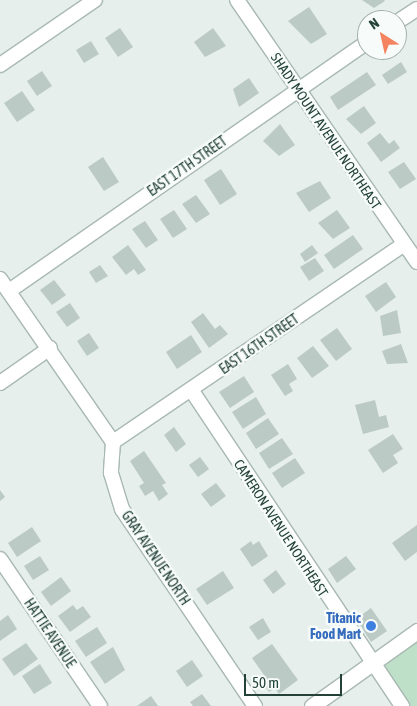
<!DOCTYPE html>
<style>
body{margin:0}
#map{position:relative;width:417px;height:706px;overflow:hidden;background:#e6efeb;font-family:"Asap Condensed",sans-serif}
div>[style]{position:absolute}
.green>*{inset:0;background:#bfe0c8}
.building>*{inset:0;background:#bbcac4}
.roads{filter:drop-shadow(1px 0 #a8b8b2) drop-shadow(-1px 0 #a8b8b2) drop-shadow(0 1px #a8b8b2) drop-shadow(0 -1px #a8b8b2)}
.street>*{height:14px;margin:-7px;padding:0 7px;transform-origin:7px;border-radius:7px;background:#fff}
.secondary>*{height:15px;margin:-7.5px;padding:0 7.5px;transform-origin:7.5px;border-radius:7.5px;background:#fff}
.dots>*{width:14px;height:14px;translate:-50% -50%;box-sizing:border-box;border:2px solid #f7fbf9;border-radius:50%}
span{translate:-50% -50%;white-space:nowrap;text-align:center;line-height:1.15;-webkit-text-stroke:5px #f7fbf9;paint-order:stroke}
.street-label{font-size:14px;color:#24423a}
.shop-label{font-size:14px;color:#366cbe;font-weight:700}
.right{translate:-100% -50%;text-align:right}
.north{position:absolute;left:357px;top:10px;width:50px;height:50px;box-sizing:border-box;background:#f7fbf9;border:1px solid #a3b1ad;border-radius:50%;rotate:325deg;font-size:14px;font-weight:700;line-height:20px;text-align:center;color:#24423a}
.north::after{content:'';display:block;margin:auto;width:18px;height:22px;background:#f4845f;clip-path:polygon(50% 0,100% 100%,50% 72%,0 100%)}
.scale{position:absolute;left:244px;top:674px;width:98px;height:22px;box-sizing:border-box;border:2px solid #24423a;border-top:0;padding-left:6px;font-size:15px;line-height:18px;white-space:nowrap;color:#24423a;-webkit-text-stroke:4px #f7fbf9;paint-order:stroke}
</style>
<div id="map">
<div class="green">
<i style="clip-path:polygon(417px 641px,417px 706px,411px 706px,383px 667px)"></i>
</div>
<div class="building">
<i style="clip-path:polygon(362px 0,384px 0,385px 1px,374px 8px)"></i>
<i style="clip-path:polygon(309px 7px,327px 34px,311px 44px,288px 21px)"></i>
<i style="clip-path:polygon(120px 28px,133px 47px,118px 57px,105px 38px)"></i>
<i style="clip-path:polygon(213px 28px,226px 46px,205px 57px,194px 42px)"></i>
<i style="clip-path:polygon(91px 41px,99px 54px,84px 63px,76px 50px)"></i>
<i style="clip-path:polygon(401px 62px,407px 72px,388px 84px,382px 75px)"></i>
<i style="clip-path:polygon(42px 71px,52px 86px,37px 96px,27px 81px)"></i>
<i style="clip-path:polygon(367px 72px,376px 85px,338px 110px,330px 97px)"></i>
<i style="clip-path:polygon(249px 78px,259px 93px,239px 107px,233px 89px)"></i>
<i style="clip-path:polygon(22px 91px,35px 110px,17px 122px,4px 103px)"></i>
<i style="clip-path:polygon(364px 106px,376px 123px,361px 134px,346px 119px)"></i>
<i style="clip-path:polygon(280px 124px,295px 145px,279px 156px,263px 141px)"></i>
<i style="clip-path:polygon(380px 133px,389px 144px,394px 140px,400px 148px,381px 162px,367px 143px)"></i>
<i style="clip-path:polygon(103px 157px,119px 182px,104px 191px,88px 167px)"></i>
<i style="clip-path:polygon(404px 162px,416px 179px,400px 189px,388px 172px)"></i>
<i style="clip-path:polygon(221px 169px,237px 194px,220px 205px,204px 180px)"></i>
<i style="clip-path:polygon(320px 181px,331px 198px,309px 212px,296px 193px)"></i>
<i style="clip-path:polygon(196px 195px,210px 214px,196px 223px,182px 204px)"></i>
<i style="clip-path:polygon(174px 210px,187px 229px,173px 238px,160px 219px)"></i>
<i style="clip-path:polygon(337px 210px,350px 228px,333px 239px,318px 223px)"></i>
<i style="clip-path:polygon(145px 221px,158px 240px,146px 248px,132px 229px)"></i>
<i style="clip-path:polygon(353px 235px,363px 249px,334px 269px,324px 255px)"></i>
<i style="clip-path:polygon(128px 245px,146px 270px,138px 275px,134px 269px,126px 275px,112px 257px)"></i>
<i style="clip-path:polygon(312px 245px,318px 253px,305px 262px,300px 254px)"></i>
<i style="clip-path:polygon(315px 258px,324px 271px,309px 281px,300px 267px)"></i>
<i style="clip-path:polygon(100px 265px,108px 276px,96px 283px,89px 272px)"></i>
<i style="clip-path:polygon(54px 280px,66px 295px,52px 305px,40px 290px)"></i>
<i style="clip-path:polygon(386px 282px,396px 297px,376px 312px,365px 296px)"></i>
<i style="clip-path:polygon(70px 303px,80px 318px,67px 327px,56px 312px)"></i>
<i style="clip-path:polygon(397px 310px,401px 333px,383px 336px,380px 316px)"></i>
<i style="clip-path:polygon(203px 313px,215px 329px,220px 325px,228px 334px,209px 348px,191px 322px)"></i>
<i style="clip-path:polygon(337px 328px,352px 349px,336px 361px,320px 340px)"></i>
<i style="clip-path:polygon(89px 333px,99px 348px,87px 356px,77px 341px)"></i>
<i style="clip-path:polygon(191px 335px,202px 352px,177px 369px,166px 352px)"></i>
<i style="clip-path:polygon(401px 344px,408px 363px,387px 364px,382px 351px)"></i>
<i style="clip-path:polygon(313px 346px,329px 366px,312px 378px,297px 358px)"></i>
<i style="clip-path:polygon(288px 364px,297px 379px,289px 384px,293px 391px,285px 396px,271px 375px)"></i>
<i style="clip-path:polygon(244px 376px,254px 392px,230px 408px,219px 392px)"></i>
<i style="clip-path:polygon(256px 397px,266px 414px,243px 429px,232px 412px)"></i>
<i style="clip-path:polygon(375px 400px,379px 417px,386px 415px,389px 427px,363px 434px,355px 405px)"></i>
<i style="clip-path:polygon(268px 418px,279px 434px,256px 449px,246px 433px)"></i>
<i style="clip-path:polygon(174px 427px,186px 444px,176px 452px,164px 435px)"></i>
<i style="clip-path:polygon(393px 434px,403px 449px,393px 455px,398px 463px,383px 473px,368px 450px)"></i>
<i style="clip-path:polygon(282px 438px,293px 454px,269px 469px,259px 453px)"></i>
<i style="clip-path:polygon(144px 451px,166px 483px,162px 485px,168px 494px,159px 501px,153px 491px,145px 496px,139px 486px,144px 483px,130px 461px)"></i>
<i style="clip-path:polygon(200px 457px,209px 469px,198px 477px,189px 465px)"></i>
<i style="clip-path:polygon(295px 458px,305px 473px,282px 488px,272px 473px)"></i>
<i style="clip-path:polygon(216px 483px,226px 496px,211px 507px,201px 494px)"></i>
<i style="clip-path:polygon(0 490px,5px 497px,0 501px)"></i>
<i style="clip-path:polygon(417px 525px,417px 552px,405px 561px,392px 543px)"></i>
<i style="clip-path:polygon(32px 527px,41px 541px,17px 557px,8px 543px)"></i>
<i style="clip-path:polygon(251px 541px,253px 545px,259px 541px,268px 556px,252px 567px,240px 549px)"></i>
<i style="clip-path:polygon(40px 556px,49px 570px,33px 580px,24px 566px)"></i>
<i style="clip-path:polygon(346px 556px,356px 569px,337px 583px,328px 569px)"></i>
<i style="clip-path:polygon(276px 570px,286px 584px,273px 594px,263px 580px)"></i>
<i style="clip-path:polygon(223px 571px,234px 588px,207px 605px,196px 589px)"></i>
<i style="clip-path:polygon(61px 577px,71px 591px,51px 606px,41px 592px)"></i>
<i style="clip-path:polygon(73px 605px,77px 610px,83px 606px,91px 617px,70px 632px,58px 616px)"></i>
<i style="clip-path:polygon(371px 608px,387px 631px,371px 642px,356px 619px)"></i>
<i style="clip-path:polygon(8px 615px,17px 629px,0 641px,0 621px)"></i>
<i style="clip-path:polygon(263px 618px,271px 632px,258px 640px,249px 627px)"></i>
<i style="clip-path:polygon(97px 627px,107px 643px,86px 657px,75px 641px)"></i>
<i style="clip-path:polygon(26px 643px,38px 659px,14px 676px,2px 659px)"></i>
<i style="clip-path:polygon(272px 644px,298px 680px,279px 694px,275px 688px,269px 692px,261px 681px,266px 678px,252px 658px)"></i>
<i style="clip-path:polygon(113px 647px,125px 670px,105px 684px,90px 662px)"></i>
<i style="clip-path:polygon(192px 660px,203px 676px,187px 687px,176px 671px)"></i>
<i style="clip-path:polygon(40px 664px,52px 683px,34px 694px,22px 676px)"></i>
<i style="clip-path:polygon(202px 694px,211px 706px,193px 706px,190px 702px)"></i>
<i style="clip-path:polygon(151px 696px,158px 706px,137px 706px)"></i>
</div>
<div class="roads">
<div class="street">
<i style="left:237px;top:0;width:318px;rotate:55.5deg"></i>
<i style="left:397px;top:22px;width:24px;rotate:-33deg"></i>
<i style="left:0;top:65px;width:115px;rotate:-34.4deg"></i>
<i style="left:0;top:279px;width:198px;rotate:55.3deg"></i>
<i style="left:9px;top:291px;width:436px;rotate:-34.8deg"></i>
<i style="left:0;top:383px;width:61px;rotate:-35deg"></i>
<i style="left:192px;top:391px;width:379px;rotate:56.3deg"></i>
<i style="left:113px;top:442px;width:352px;rotate:-34.2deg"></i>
<i style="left:113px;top:442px;width:31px;rotate:94deg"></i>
<i style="left:111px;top:473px;width:38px;rotate:73deg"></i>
<i style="left:122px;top:509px;width:238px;rotate:56deg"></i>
<i style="left:0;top:559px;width:178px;rotate:55.8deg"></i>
</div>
<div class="secondary">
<i style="left:312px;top:706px;width:129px;rotate:-35.5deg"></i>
</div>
</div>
<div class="dots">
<i style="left:371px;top:626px;background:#3f7fe0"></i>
</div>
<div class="street-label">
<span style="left:326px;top:131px;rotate:56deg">SHADY MOUNT AVENUE NORTHEAST</span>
<span style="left:187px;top:166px;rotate:-35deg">EAST 17TH STREET</span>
<span style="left:259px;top:344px;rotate:-35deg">EAST 16TH STREET</span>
<span style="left:281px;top:528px;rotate:57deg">CAMERON AVENUE NORTHEAST</span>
<span style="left:156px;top:558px;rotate:56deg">GRAY AVENUE NORTH</span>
<span style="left:50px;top:633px;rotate:56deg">HATTIE AVENUE</span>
</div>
<div class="shop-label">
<span class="right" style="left:361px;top:626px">Titanic<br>Food Mart</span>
</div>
<div class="north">N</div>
<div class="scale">50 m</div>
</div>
